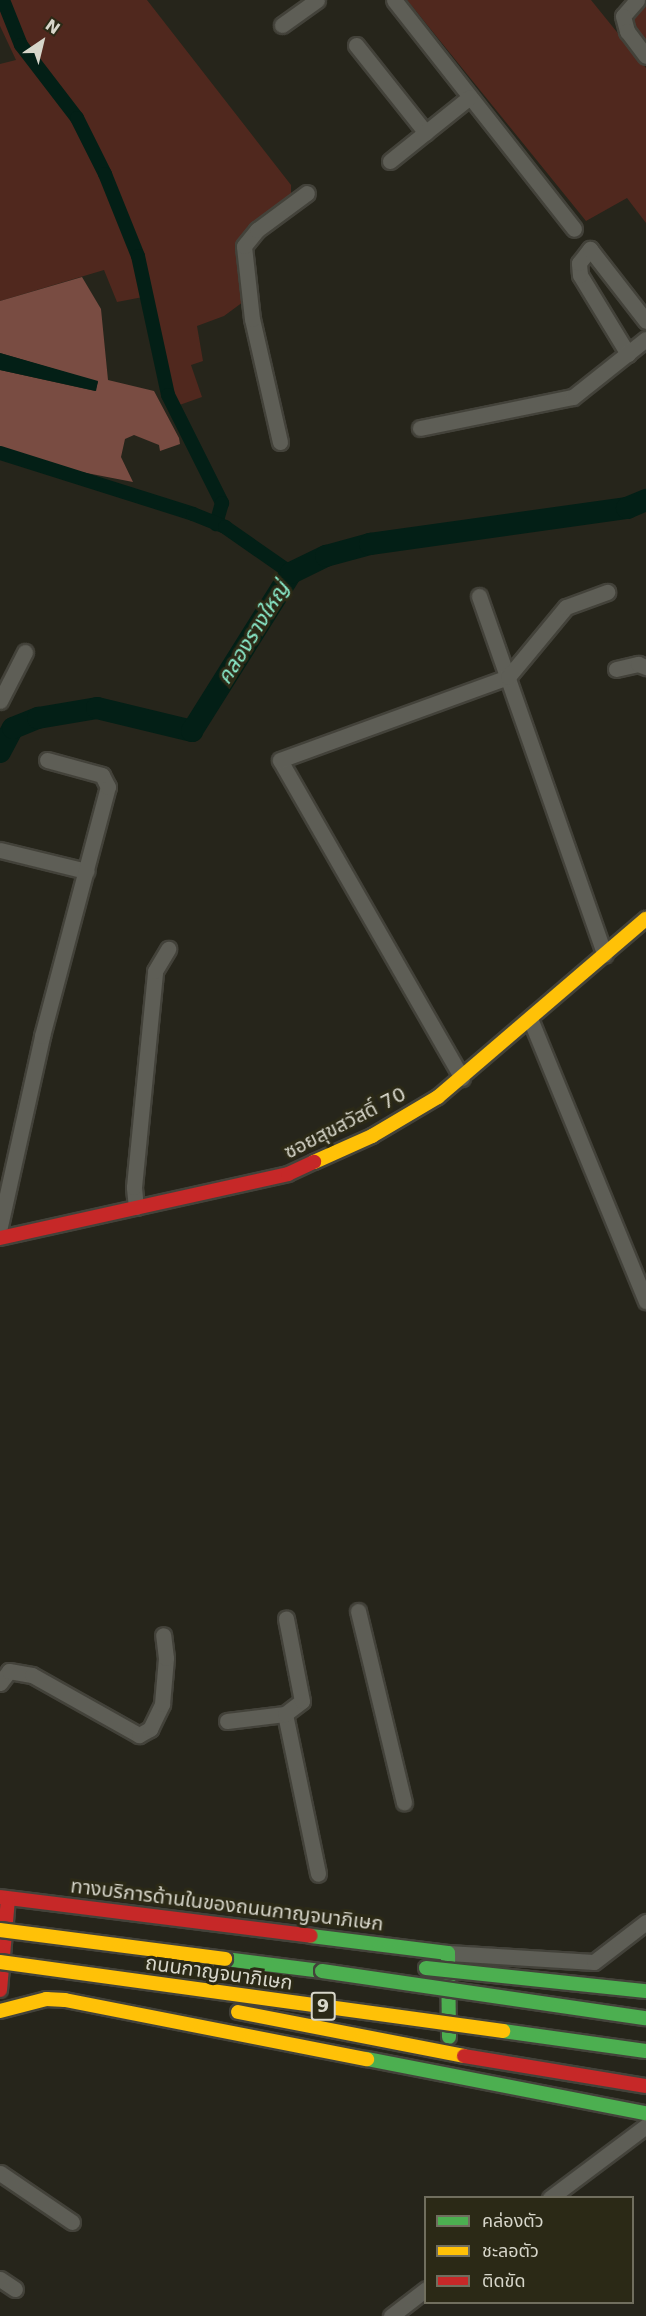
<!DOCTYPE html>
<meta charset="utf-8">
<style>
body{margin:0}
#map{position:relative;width:646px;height:2316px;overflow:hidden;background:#26251b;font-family:"DejaVu Sans","Noto Sans Thai",sans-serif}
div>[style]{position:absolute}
.green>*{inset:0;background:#50281e}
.forest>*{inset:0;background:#794c42}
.water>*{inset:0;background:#031f16}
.canal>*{height:14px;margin:-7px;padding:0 7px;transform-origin:7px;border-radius:7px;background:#031f16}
.river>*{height:22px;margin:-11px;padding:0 11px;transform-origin:11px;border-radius:11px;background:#031f16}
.roads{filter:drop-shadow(2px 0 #43423a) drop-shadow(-2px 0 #43423a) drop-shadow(0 2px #43423a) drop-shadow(0 -2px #43423a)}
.street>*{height:15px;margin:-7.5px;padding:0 7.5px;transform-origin:7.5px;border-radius:7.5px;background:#5e5e56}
.fast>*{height:14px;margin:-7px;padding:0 7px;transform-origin:7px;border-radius:7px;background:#4caf50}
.slow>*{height:14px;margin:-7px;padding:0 7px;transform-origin:7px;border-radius:7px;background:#ffc107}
.jam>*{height:14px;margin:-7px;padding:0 7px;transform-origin:7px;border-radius:7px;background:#c62828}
.bridges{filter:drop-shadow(2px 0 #43423a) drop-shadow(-2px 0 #43423a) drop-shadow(0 2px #43423a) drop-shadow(0 -2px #43423a)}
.fast-bridge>*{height:14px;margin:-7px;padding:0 7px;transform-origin:7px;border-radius:7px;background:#4caf50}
.slow-bridge>*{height:14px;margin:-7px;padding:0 7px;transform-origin:7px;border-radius:7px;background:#ffc107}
.jam-bridge>*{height:14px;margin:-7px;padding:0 7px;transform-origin:7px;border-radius:7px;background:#c62828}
span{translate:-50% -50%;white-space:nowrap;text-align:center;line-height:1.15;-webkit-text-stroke:6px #2b2916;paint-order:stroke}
.shield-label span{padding:2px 4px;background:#2b2916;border:2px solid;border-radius:4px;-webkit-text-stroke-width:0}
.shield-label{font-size:18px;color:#d7d6ca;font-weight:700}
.street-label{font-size:20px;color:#d7d6ca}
.water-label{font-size:21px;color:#8beccc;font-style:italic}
.legend{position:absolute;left:424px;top:2196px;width:210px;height:108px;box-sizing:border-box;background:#2b2916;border:2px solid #706e5e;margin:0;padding:8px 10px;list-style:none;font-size:18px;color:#d7d6ca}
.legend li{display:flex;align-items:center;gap:12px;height:30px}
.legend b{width:30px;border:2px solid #706e5e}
.north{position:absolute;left:12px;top:12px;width:60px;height:60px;-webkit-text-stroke:4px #2b2916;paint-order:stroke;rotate:35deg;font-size:16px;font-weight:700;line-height:24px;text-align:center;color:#d7d6ca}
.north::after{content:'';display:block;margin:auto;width:21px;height:27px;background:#d7d6ca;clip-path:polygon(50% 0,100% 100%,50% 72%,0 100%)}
</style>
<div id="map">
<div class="green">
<i style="clip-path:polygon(0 0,147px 0,291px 185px,291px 197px,255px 227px,243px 302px,224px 316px,197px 326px,203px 361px,191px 365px,202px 397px,171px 408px,159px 380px,143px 297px,117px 302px,104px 270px,0 301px,0 64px,16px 60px,0 26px)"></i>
<i style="clip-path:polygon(407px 0,591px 0,646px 68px,646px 223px,627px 198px,586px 221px)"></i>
<i style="clip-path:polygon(641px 0,646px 0,646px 42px,632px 24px,631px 13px)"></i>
</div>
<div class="forest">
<i style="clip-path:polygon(82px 277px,101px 309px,108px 380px,154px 391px,179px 438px,180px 444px,160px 451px,159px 445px,134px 435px,125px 439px,121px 457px,133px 482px,40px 464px,0 446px,0 370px,95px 391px,98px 382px,0 353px,0 301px)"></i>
</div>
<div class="water">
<i style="clip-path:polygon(0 353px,98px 381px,96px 391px,0 370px)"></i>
</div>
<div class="canal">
<i style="left:3px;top:0;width:48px;rotate:68.2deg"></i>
<i style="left:21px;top:45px;width:92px;rotate:52.5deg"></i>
<i style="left:77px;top:118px;width:63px;rotate:63.4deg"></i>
<i style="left:105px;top:174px;width:88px;rotate:68.1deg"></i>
<i style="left:138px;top:256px;width:142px;rotate:77.8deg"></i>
<i style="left:168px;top:395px;width:121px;rotate:63.4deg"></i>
<i style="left:222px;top:503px;width:22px;rotate:106deg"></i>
<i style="left:0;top:453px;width:202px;rotate:17.5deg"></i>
<i style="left:193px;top:514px;width:35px;rotate:22deg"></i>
<i style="left:225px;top:527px;width:80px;rotate:34.9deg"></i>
</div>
<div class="river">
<i style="left:0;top:752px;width:27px;rotate:-62deg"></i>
<i style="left:13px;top:728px;width:27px;rotate:-22deg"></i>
<i style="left:38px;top:718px;width:60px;rotate:-9.6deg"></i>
<i style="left:97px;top:708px;width:98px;rotate:13.6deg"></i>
<i style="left:192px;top:731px;width:186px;rotate:-57.9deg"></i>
<i style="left:291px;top:573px;width:39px;rotate:-26deg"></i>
<i style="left:326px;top:556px;width:46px;rotate:-15.3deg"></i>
<i style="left:370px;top:544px;width:260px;rotate:-8deg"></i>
<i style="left:627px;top:508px;width:21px;rotate:-23deg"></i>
</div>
<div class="roads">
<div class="street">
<i style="left:394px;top:0;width:291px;rotate:51.8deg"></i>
<i style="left:637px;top:0;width:21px;rotate:131deg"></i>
<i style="left:623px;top:16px;width:16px;rotate:75deg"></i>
<i style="left:627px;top:31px;width:31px;rotate:53deg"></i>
<i style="left:282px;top:25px;width:43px;rotate:-35.5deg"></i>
<i style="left:356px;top:45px;width:112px;rotate:51.5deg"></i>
<i style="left:390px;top:161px;width:102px;rotate:-38.7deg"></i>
<i style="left:628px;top:354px;width:92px;rotate:-121.3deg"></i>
<i style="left:580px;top:275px;width:12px;rotate:-95deg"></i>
<i style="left:579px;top:263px;width:18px;rotate:-52deg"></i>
<i style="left:590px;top:249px;width:91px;rotate:52.1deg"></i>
<i style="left:420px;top:428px;width:156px;rotate:-11.5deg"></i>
<i style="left:573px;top:397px;width:93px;rotate:-38.5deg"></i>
<i style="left:280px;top:442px;width:126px;rotate:-102.8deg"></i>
<i style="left:252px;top:319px;width:73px;rotate:-96.3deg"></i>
<i style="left:244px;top:246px;width:21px;rotate:-51deg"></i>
<i style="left:257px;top:230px;width:62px;rotate:-36.5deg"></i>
<i style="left:479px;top:596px;width:380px;rotate:70.7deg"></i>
<i style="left:616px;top:669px;width:23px;rotate:-13deg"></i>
<i style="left:638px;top:664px;width:9px;rotate:21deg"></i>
<i style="left:0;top:701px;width:55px;rotate:-63deg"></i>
<i style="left:0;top:850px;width:89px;rotate:13.7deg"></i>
<i style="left:531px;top:1021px;width:303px;rotate:67.7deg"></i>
<i style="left:462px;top:1078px;width:366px;rotate:-119.8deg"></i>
<i style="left:280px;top:760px;width:243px;rotate:-20deg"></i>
<i style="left:508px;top:677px;width:91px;rotate:-50.4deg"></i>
<i style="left:566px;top:607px;width:44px;rotate:-20.1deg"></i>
<i style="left:136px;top:1207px;width:20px;rotate:-96deg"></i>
<i style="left:134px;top:1187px;width:217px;rotate:-84.4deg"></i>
<i style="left:155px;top:971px;width:26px;rotate:-59deg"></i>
<i style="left:0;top:1226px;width:195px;rotate:-77.5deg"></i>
<i style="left:42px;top:1036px;width:258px;rotate:-75.2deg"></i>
<i style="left:108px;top:787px;width:13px;rotate:-117deg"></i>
<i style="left:102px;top:775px;width:57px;rotate:-164.7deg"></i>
<i style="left:358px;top:1611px;width:197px;rotate:76.5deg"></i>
<i style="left:0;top:1683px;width:15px;rotate:-53deg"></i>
<i style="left:9px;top:1671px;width:23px;rotate:10deg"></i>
<i style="left:32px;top:1675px;width:123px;rotate:29.3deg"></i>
<i style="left:139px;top:1735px;width:13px;rotate:-29deg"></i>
<i style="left:150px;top:1729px;width:28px;rotate:-64deg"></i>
<i style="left:162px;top:1704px;width:46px;rotate:-85deg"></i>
<i style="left:166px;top:1658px;width:23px;rotate:-97deg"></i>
<i style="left:285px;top:1714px;width:163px;rotate:78.3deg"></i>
<i style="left:227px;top:1721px;width:58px;rotate:-6.9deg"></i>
<i style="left:285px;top:1714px;width:21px;rotate:-37deg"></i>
<i style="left:302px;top:1701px;width:84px;rotate:-101deg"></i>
<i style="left:448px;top:1953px;width:146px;rotate:3.5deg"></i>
<i style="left:594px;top:1962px;width:66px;rotate:-37.6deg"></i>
<i style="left:0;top:2173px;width:87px;rotate:34.2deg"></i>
<i style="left:550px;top:2198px;width:120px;rotate:-36.9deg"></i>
<i style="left:0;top:2279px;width:18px;rotate:34deg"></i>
<i style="left:391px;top:2316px;width:44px;rotate:-37.6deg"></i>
</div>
<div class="fast">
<i style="left:311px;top:1936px;width:138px;rotate:7.1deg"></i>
<i style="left:448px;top:1953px;width:84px;rotate:89.3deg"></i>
<i style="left:225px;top:1959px;width:98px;rotate:7.1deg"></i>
<i style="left:367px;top:2059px;width:284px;rotate:11deg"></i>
</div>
<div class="slow">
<i style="left:314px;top:1162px;width:64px;rotate:-24.1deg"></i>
<i style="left:372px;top:1136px;width:77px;rotate:-30.6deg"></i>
<i style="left:438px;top:1097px;width:274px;rotate:-40.6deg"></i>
<i style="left:0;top:2011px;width:48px;rotate:-14.6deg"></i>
<i style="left:46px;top:1999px;width:19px;rotate:3deg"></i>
<i style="left:65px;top:2000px;width:308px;rotate:11.1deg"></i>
</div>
<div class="jam">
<i style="left:0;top:1238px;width:295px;rotate:-12.5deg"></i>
<i style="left:288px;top:1174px;width:29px;rotate:-25deg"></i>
<i style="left:0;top:1897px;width:313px;rotate:7.1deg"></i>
<i style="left:0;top:1990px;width:91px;rotate:-85deg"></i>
</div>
</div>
<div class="bridges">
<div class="fast-bridge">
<i style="left:426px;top:1968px;width:221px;rotate:6deg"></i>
<i style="left:322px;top:1971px;width:327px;rotate:8.3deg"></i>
<i style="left:503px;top:2031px;width:144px;rotate:8deg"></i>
</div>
<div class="slow-bridge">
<i style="left:0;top:1930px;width:227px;rotate:7.3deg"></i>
<i style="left:0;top:1962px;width:508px;rotate:7.81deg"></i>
<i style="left:238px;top:2012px;width:230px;rotate:11deg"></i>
</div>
<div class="jam-bridge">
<i style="left:464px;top:2056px;width:184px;rotate:9.4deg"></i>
</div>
</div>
<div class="shield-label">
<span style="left:323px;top:2006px">9</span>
</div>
<div class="street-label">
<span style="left:345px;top:1123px;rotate:-27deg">ซอยสุขสวัสดิ์ 70</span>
<span style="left:227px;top:1905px;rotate:7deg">ทางบริการด้านในของถนนกาญจนาภิเษก</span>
<span style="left:219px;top:1973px;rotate:8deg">ถนนกาญจนาภิเษก</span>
</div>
<div class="water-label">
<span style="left:253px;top:633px;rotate:-58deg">คลองรางใหญ่</span>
</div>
<ul class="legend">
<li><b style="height:8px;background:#4caf50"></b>คล่องตัว</li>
<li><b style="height:8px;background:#ffc107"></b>ชะลอตัว</li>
<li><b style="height:8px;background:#c62828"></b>ติดขัด</li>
</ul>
<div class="north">N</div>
</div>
